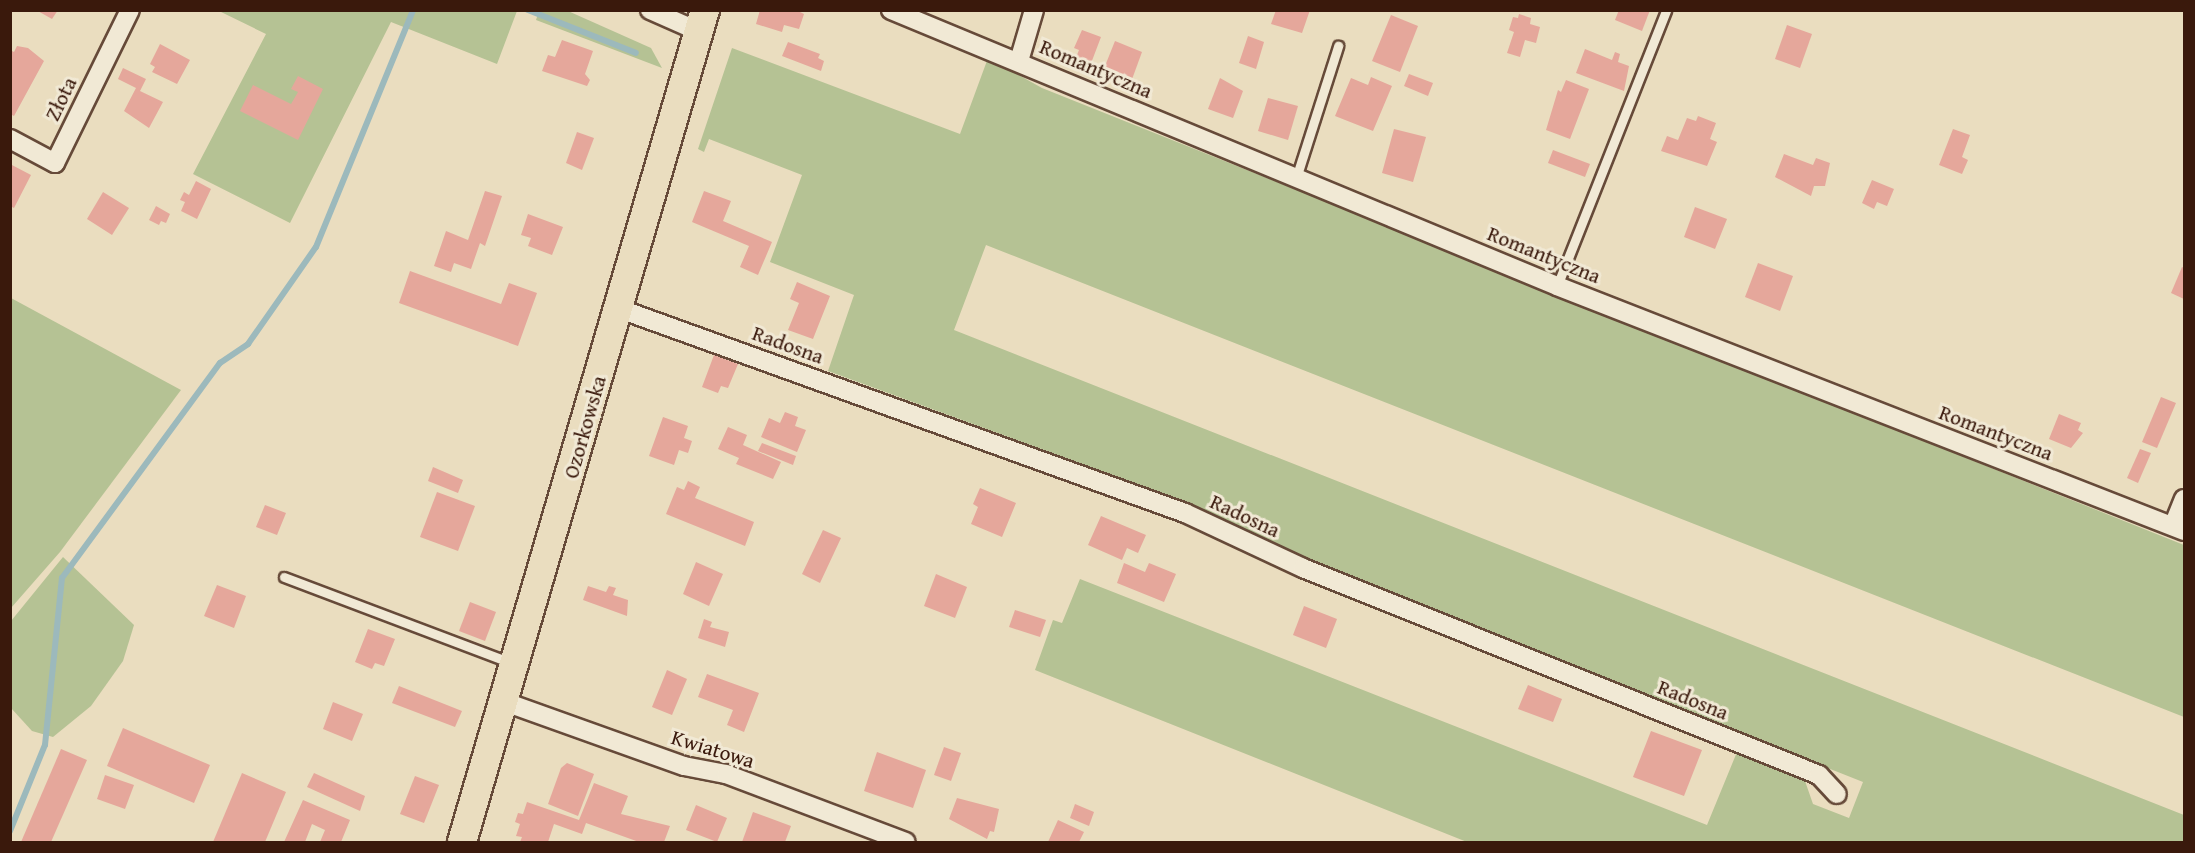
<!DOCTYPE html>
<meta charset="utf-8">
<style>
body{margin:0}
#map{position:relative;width:2195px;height:853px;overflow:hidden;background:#eaddbf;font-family:"Gentium Book Plus",serif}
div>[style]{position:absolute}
.green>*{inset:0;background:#b5c294}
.stream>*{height:6px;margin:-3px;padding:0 3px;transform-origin:3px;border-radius:3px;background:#9cb9bc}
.building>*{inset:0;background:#e5a79b}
.roads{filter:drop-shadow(2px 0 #664a39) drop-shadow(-2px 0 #664a39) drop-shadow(0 2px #664a39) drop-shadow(0 -2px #664a39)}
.service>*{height:9px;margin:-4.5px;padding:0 4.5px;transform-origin:4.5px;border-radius:4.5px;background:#f1e9d5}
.minor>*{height:18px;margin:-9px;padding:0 9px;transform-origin:9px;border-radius:9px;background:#f1e9d5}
.primary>*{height:28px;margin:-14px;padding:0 14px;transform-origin:14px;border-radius:14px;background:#eaddbf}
span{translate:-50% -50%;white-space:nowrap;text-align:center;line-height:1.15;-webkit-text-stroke:6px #f1e9d5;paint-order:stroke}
.street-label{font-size:21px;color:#3a190c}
.frame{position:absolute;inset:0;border:12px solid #3a190c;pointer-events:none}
</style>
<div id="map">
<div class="green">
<i style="clip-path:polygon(219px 11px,517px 11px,497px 64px,391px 22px,290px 223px,193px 174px,266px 34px)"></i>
<i style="clip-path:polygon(539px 11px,568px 11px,651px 48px,662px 68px,536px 20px)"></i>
<i style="clip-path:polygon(732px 48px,960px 134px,988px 58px,1042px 88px,2184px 545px,2184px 717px,986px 245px,954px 330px,2184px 815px,2184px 842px,1467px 842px,1035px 670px,1053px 620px,1062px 623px,1080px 579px,1707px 825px,1737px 752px,1805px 781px,1813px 804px,1849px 818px,1863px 782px,1309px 562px,1192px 504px,828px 371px,854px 295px,770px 262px,802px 175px,709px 139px,704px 152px,698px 149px)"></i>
<i style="clip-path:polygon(11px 298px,181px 390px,60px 552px,11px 608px)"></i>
<i style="clip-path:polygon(63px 557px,134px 625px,123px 661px,91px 706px,53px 737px,32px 731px,11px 708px,11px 621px)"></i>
</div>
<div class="stream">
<i style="left:528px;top:10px;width:116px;rotate:21.7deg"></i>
<i style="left:10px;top:831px;width:93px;rotate:-67.9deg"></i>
<i style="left:45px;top:745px;width:168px;rotate:-84.2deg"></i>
<i style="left:62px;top:578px;width:267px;rotate:-53.7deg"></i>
<i style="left:220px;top:363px;width:34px;rotate:-34deg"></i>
<i style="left:248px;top:344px;width:118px;rotate:-55deg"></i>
<i style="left:316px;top:247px;width:256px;rotate:-67.7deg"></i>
</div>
<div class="building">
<i style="clip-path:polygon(36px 10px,58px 10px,52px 19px)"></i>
<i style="clip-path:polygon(760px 10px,796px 10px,804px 14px,799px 29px,784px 25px,782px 32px,756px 24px)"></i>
<i style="clip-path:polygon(1276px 10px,1310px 10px,1302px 33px,1271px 24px)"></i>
<i style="clip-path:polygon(1619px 10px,1650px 10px,1642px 31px,1615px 20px)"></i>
<i style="clip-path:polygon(1519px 14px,1531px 18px,1530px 24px,1540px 27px,1536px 43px,1525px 40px,1520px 57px,1507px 53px,1514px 32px,1509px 30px,1513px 17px,1518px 18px)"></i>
<i style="clip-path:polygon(1391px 15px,1418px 26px,1400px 72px,1372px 61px)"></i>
<i style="clip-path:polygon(1787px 25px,1812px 34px,1800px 68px,1775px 59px)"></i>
<i style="clip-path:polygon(1082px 30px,1101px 37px,1090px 66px,1075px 60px,1079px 50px,1074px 48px)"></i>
<i style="clip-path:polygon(1248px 36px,1264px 42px,1256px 69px,1239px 63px)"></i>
<i style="clip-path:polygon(562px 40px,593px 51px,585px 74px,590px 80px,587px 86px,542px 71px,548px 55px,555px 57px)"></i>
<i style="clip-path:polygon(1115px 41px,1142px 52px,1131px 82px,1103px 71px)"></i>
<i style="clip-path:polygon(788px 42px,820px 54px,818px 58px,824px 61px,821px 71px,782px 56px)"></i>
<i style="clip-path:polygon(160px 44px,190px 60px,177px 84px,152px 72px,155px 67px,150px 64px)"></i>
<i style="clip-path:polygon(17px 46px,28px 48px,44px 61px,14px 116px,10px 114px,10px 50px,14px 52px)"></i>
<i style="clip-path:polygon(1585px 49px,1612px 60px,1615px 52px,1620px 54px,1618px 62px,1629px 66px,1624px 91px,1576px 73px)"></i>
<i style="clip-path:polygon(123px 68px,146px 79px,140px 91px,163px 102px,149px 128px,124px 111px,136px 88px,118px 79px)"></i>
<i style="clip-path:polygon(1409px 74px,1433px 83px,1428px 96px,1404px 86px)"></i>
<i style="clip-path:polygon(298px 76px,323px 89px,298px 140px,240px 111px,253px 85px,291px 104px,298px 92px,291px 89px)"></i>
<i style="clip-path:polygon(1371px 77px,1392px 86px,1373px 131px,1335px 116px,1351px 78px,1368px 85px)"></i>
<i style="clip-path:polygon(1220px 78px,1243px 91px,1233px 118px,1208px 109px)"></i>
<i style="clip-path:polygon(1566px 80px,1589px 89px,1570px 139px,1546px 130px,1558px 90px,1561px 92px)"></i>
<i style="clip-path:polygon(1268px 98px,1298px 106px,1288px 140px,1258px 131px)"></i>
<i style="clip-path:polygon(1698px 116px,1716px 123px,1710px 139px,1717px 142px,1707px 166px,1661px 151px,1667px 136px,1678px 140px,1687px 118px,1696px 121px)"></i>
<i style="clip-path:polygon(1394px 129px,1426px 137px,1413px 182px,1382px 173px)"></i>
<i style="clip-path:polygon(1953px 129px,1970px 135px,1962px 157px,1968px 160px,1962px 174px,1939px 165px)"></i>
<i style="clip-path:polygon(577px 132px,594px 138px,582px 170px,566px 163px)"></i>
<i style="clip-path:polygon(1553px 150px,1590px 164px,1585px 177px,1548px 163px)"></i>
<i style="clip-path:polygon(1784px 154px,1813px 165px,1816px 158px,1830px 163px,1825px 186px,1814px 186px,1811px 196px,1775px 177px)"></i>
<i style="clip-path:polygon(10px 164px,31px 175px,14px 208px,10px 206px)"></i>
<i style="clip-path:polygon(1872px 180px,1894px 189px,1887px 206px,1877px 202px,1874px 209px,1862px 203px)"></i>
<i style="clip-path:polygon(196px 181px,211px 189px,197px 219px,181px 211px,185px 202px,180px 200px,184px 192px,189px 195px)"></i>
<i style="clip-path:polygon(485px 191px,502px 196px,485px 246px,480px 243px,471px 269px,454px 263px,451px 272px,434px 266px,446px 231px,468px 240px)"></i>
<i style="clip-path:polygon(704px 191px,731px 201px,723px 221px,772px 242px,758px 275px,740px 267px,749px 246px,692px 222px)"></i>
<i style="clip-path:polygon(103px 192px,129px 208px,112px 235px,87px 219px)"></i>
<i style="clip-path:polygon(156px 206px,170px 214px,166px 223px,161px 221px,159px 225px,149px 220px)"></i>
<i style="clip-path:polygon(1695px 207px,1727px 219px,1715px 249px,1684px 237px)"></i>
<i style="clip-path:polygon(528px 214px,563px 227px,552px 255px,528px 246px,531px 238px,521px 235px)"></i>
<i style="clip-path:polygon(1758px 263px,1793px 276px,1780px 311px,1745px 297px)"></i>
<i style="clip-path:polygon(2182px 267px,2184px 268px,2184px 299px,2171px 293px)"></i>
<i style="clip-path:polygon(410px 271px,501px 304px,509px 283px,537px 293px,518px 346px,399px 303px)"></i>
<i style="clip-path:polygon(797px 282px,830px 296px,813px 339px,788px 330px,799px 303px,790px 299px)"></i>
<i style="clip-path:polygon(714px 355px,738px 364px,728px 388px,721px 386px,718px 393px,702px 387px)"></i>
<i style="clip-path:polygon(2161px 397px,2176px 403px,2157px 448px,2142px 442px)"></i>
<i style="clip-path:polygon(785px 412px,798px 417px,795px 426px,806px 430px,797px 452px,761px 437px,769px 418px,780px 423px)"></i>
<i style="clip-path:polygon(2059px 414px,2081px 423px,2078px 430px,2083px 433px,2071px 448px,2049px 439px)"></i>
<i style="clip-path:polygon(663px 417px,688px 426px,684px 438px,692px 441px,688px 453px,679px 450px,674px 465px,649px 456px)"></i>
<i style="clip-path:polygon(728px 427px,747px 435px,743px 445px,781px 462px,773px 479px,736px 464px,739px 458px,718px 449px)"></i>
<i style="clip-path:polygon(762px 443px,796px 456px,793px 465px,758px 451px)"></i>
<i style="clip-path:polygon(2140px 449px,2151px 453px,2138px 483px,2127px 478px)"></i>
<i style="clip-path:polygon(433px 467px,463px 480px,458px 493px,428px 481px)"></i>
<i style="clip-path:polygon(688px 481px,700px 487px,695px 498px,754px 522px,745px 546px,666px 514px,677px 487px,684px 490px)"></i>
<i style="clip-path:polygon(980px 488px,1016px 503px,1002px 537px,971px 524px,978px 507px,973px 504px)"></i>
<i style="clip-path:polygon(437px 492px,475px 506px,458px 551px,420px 537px)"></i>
<i style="clip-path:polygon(265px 505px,286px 513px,277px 535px,256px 527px)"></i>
<i style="clip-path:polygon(1101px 516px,1146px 535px,1138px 553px,1127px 548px,1122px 560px,1088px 545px)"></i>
<i style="clip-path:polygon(823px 530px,841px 538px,820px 583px,802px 574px)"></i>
<i style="clip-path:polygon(696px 562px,723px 574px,709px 606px,683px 594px)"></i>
<i style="clip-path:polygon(1124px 563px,1145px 572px,1149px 563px,1176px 574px,1164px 602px,1117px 583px)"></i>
<i style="clip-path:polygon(936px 574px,967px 587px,955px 618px,924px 606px)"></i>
<i style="clip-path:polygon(217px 585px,246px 596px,234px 628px,204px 616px)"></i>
<i style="clip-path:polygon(588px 586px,606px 592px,609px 586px,616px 588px,613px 595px,628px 600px,627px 616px,583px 600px)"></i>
<i style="clip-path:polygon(470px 602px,496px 612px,485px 641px,459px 631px)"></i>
<i style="clip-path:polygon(1304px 606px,1337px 619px,1326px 648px,1293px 635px)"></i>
<i style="clip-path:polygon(1015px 610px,1046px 620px,1040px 637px,1009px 627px)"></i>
<i style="clip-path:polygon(704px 619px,712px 622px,710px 627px,729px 632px,725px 647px,698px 638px)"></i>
<i style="clip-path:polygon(368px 629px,395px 639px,384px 666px,375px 663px,372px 669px,355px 662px)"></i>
<i style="clip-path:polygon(667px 670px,687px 679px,672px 715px,652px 707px)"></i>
<i style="clip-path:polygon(707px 674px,759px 693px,744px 732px,727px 725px,733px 710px,698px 697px)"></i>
<i style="clip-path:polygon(1528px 685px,1562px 699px,1553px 722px,1518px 709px)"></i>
<i style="clip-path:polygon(399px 686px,462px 711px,455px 727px,392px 703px)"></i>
<i style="clip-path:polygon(333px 702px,363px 714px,352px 741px,323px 729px)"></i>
<i style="clip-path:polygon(123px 728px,210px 765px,194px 803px,107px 766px)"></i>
<i style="clip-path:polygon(1651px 731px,1702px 750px,1684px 796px,1633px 777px)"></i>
<i style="clip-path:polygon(944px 747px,961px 753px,951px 781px,934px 775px)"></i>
<i style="clip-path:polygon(61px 749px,87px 760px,51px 842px,21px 842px)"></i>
<i style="clip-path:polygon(877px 752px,926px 770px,913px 808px,864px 791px)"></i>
<i style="clip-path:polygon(567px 763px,594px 774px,578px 816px,548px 804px,561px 768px)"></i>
<i style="clip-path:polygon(242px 773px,286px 792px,265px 842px,213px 842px)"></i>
<i style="clip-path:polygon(314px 773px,365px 796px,360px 811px,307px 787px)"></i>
<i style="clip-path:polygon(105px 775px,134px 785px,125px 809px,97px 799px)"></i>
<i style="clip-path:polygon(415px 776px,439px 785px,424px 823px,400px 814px)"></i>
<i style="clip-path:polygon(594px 783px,628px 796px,621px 814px,670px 826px,664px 842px,639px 842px,586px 823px,582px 834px,554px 824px,548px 842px,520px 842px,522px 837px,516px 836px,520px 824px,515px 822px,518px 813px,523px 814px,527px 802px,579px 820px)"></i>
<i style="clip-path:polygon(957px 798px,999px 809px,994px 832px,990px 831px,987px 839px,949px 819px)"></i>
<i style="clip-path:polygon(303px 800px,350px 820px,341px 842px,320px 842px,325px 830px,312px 824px,305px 842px,284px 842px)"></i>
<i style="clip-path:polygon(1075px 804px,1094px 812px,1089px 826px,1070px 818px)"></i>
<i style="clip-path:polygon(696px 805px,727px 818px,717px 842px,686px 830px)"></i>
<i style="clip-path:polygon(753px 812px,791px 826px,785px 842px,742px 842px)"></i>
<i style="clip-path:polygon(1058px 820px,1084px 832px,1079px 842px,1048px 842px)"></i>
</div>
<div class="roads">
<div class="service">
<i style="left:1296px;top:178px;width:139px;rotate:-72.3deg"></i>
<i style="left:1557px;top:286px;width:297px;rotate:-68.4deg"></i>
<i style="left:284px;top:577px;width:243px;rotate:20.7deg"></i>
</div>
<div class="minor">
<i style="left:650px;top:10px;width:55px;rotate:23.7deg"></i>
<i style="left:891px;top:10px;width:721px;rotate:22.51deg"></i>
<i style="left:1557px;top:286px;width:673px;rotate:21.34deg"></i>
<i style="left:1019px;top:61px;width:53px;rotate:-73.6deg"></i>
<i style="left:10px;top:139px;width:51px;rotate:28.1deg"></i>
<i style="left:55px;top:163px;width:170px;rotate:-63.9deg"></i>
<i style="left:620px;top:309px;width:601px;rotate:19.85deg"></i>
<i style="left:1185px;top:513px;width:130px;rotate:25deg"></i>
<i style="left:1303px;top:568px;width:556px;rotate:21.86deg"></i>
<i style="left:1819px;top:775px;width:26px;rotate:47deg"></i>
<i style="left:2173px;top:526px;width:29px;rotate:-68deg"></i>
<i style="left:505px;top:702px;width:190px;rotate:19.7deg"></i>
<i style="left:684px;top:766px;width:43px;rotate:10.8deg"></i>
<i style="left:726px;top:774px;width:192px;rotate:20.7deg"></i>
</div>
<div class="primary">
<i style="left:462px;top:842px;width:867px;rotate:-73.72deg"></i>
</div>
</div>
<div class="street-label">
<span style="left:1096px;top:69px;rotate:23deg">Romantyczna</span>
<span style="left:61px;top:99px;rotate:-64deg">Złota</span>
<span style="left:1544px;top:255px;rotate:22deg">Romantyczna</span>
<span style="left:788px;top:345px;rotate:20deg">Radosna</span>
<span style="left:585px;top:427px;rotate:-74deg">Ozorkowska</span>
<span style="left:1996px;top:433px;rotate:21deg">Romantyczna</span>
<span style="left:1245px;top:516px;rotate:25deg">Radosna</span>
<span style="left:1693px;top:700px;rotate:22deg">Radosna</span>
<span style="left:713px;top:749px;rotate:17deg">Kwiatowa</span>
</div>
<div class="frame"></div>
</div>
